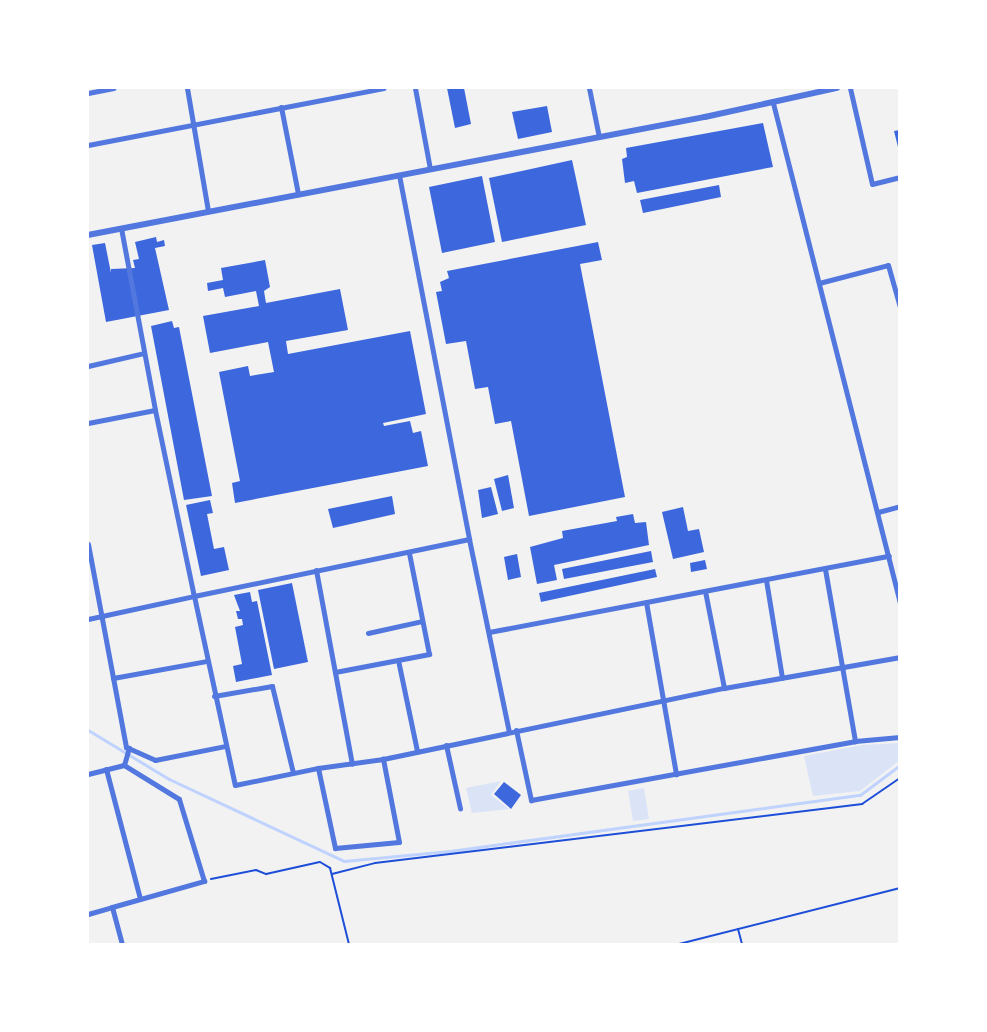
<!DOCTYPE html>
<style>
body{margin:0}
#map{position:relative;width:987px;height:1032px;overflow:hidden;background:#f2f2f2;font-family:"Fira Sans Condensed",sans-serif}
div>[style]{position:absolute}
.green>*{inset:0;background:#dbe4f7}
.stream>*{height:3px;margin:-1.5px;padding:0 1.5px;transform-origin:1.5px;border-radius:1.5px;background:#bfd3fe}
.building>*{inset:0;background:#3d67dc}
.path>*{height:2px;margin:-1px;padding:0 1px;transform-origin:1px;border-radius:1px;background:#1d4ed8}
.minor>*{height:5px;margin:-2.5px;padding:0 2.5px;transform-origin:2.5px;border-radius:2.5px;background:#5277de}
.tertiary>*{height:5.5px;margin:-2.75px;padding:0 2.75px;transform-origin:2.75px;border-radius:2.75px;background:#5277de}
span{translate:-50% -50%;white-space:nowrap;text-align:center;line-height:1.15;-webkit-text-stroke:4px #fff;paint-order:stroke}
.frame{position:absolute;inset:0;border:89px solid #fff;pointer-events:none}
</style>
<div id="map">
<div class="green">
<i style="clip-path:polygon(899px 743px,899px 761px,860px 791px,813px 796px,804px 756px,862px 745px)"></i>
<i style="clip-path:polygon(501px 781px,491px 795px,509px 809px,472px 813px,466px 788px)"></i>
<i style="clip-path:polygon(644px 788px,649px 819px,633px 821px,628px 791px)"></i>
</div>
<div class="stream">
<i style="left:88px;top:730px;width:95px;rotate:31.2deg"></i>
<i style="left:169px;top:779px;width:193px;rotate:25.1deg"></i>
<i style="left:344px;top:861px;width:106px;rotate:-5.4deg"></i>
<i style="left:450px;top:851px;width:414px;rotate:-7.8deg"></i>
<i style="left:860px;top:795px;width:50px;rotate:-36.9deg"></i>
</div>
<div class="building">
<i style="clip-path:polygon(447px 88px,464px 88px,471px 124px,455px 128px)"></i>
<i style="clip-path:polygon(547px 106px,552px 132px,518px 139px,512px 112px)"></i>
<i style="clip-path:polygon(763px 123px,773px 167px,637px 193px,634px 181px,625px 183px,622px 159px,627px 157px,626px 148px)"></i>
<i style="clip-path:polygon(900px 130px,900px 151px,899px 151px,894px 131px)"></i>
<i style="clip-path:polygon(572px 160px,586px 225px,502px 242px,489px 178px)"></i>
<i style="clip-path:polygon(482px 176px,495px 242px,442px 253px,429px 187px)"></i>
<i style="clip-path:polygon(719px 185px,721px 197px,643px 213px,640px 200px)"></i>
<i style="clip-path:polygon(156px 237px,157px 242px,164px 240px,165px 246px,155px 248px,169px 310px,106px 322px,92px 245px,105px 243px,111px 273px,111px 269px,135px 268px,133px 260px,139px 259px,135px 242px)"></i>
<i style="clip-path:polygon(598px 242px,602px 260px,580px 264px,625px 497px,529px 516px,511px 421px,495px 424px,488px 387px,475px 389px,466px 341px,446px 344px,436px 292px,442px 291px,440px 282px,449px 278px,447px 271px)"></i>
<i style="clip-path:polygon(265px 260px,270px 287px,264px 291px,266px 303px,340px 289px,348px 330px,286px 341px,288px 354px,410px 331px,426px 414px,383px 423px,384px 426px,410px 421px,413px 433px,421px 431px,428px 466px,235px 503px,232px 483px,240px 481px,219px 372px,248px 366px,250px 376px,274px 372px,268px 342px,210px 353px,203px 316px,259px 306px,256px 291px,225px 297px,223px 288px,208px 291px,207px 283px,223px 280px,221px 268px)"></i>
<i style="clip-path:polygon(172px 321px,174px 328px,179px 327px,212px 496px,184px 500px,151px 326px)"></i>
<i style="clip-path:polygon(508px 475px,514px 508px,502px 511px,494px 479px)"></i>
<i style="clip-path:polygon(491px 487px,498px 514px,482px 518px,478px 490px)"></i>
<i style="clip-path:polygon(392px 496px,395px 514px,333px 528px,328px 509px)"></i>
<i style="clip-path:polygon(210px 500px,213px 513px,207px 514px,214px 549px,224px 547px,229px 570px,201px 576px,186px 505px)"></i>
<i style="clip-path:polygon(683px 507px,688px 531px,699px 529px,704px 552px,673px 559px,662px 512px)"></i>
<i style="clip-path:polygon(633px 514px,635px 523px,646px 522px,649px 545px,554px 565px,557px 580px,537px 584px,530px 547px,563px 538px,562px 531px,617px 521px,616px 517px)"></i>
<i style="clip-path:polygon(651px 551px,653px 562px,564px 579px,562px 569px)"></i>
<i style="clip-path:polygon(517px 554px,521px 577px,508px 580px,504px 557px)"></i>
<i style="clip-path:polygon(705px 560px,707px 569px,691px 572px,690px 563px)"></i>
<i style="clip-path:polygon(655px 569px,657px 577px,541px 602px,539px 593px)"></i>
<i style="clip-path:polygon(292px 583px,308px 662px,274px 669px,258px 590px)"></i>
<i style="clip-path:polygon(250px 592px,252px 602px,257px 601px,272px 675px,236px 682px,233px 666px,242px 664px,235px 627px,243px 625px,242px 619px,238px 619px,236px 611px,240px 611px,234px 595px)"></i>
<i style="clip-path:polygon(504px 782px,521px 795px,511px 809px,494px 794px)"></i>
</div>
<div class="path">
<i style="left:332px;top:874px;width:44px;rotate:-14.3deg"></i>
<i style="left:375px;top:863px;width:491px;rotate:-6.9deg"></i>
<i style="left:862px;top:804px;width:46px;rotate:-34.4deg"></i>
<i style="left:211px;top:879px;width:46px;rotate:-11.3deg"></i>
<i style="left:256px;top:870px;width:11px;rotate:22deg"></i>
<i style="left:266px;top:874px;width:55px;rotate:-12.5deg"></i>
<i style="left:320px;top:862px;width:12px;rotate:31deg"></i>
<i style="left:330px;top:868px;width:78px;rotate:76deg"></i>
<i style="left:738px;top:929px;width:16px;rotate:75deg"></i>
<i style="left:679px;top:944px;width:228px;rotate:-14.2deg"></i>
</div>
<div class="minor">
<i style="left:187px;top:88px;width:125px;rotate:80.3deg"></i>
<i style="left:415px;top:88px;width:82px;rotate:79.5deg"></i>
<i style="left:589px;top:88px;width:50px;rotate:78.5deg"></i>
<i style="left:850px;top:88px;width:98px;rotate:77.1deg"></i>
<i style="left:872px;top:184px;width:29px;rotate:-14deg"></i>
<i style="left:88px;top:93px;width:26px;rotate:-11deg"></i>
<i style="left:773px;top:103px;width:516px;rotate:75.75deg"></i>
<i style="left:281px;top:107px;width:89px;rotate:78.9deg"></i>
<i style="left:88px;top:145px;width:301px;rotate:-10.9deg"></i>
<i style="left:399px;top:175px;width:371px;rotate:79.1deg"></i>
<i style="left:121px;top:228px;width:185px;rotate:79.4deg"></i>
<i style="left:819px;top:283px;width:71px;rotate:-14.6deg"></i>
<i style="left:888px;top:265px;width:44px;rotate:74.1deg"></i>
<i style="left:88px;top:366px;width:57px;rotate:-13.1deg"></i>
<i style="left:88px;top:423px;width:68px;rotate:-11deg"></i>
<i style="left:155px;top:410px;width:190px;rotate:78.2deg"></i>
<i style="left:194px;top:596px;width:281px;rotate:-11.7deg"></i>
<i style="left:469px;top:539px;width:197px;rotate:78.3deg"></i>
<i style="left:878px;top:512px;width:23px;rotate:-15deg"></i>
<i style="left:88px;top:544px;width:207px;rotate:79.4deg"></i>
<i style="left:126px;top:747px;width:32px;rotate:24deg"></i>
<i style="left:155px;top:760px;width:71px;rotate:-11.3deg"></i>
<i style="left:825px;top:569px;width:175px;rotate:80.1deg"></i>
<i style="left:316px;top:570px;width:197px;rotate:79.5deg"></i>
<i style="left:766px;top:580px;width:99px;rotate:80.7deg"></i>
<i style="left:705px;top:591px;width:99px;rotate:78.9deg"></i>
<i style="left:646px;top:602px;width:175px;rotate:80.1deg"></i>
<i style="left:88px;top:619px;width:108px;rotate:-12.2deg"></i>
<i style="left:194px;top:596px;width:193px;rotate:77.8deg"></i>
<i style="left:235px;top:785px;width:85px;rotate:-11.6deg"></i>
<i style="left:318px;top:768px;width:82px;rotate:78deg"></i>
<i style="left:335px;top:848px;width:64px;rotate:-5.4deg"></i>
<i style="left:399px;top:842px;width:85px;rotate:-100.9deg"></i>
<i style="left:383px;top:759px;width:348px;rotate:-11.8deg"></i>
<i style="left:724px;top:688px;width:179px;rotate:-10deg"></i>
<i style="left:489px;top:632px;width:407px;rotate:-10.8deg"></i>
<i style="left:368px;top:633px;width:55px;rotate:-12.5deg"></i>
<i style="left:398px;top:660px;width:93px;rotate:78.2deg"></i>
<i style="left:335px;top:672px;width:96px;rotate:-10.8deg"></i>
<i style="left:429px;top:654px;width:103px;rotate:-101.2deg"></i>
<i style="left:113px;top:678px;width:96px;rotate:-10.3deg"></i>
<i style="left:214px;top:696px;width:59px;rotate:-9.8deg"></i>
<i style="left:272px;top:686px;width:89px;rotate:76.4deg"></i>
<i style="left:516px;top:730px;width:72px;rotate:77.9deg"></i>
<i style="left:531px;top:800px;width:329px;rotate:-10.3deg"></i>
<i style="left:855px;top:741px;width:45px;rotate:-5.1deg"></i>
<i style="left:446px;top:745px;width:65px;rotate:77.5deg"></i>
<i style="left:318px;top:768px;width:66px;rotate:-7.9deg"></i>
<i style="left:106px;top:769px;width:134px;rotate:75.3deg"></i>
<i style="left:88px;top:774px;width:37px;rotate:-14deg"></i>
<i style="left:112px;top:907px;width:96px;rotate:-15.8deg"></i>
<i style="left:204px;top:881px;width:86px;rotate:-107deg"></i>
<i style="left:179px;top:799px;width:65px;rotate:-148.3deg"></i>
<i style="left:124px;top:765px;width:18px;rotate:-74deg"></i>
<i style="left:88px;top:914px;width:25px;rotate:-16deg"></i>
<i style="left:112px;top:907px;width:38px;rotate:75deg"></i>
</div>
<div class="tertiary">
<i style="left:88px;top:235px;width:628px;rotate:-10.83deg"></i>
<i style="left:705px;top:117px;width:135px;rotate:-12.4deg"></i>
</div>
<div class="frame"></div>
</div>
